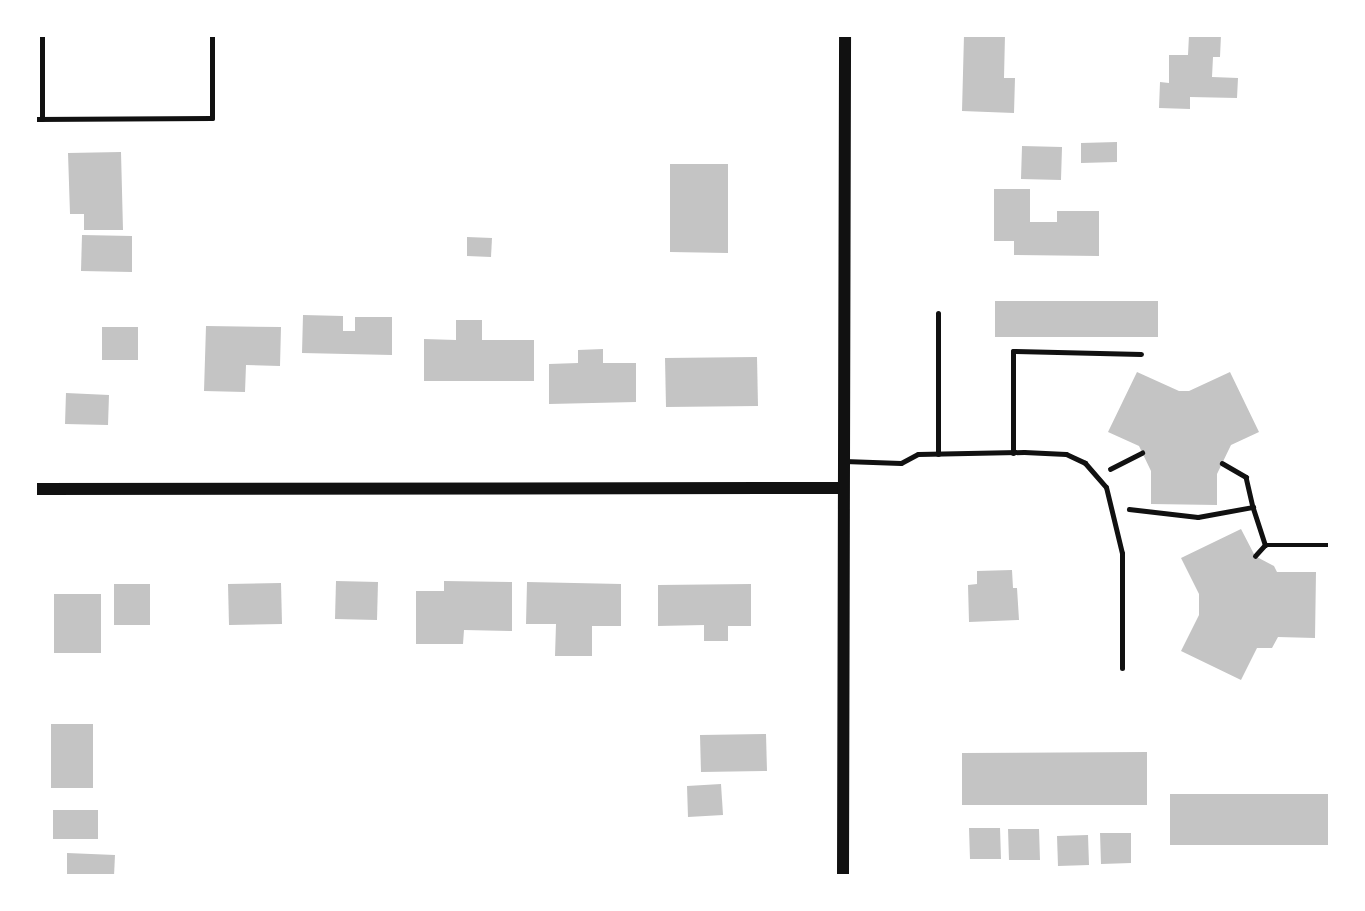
<!DOCTYPE html>
<style>
body{margin:0}
#map{position:relative;width:1365px;height:911px;overflow:hidden;background:#fff;font-family:Montserrat,sans-serif}
div>[style]{position:absolute}
.building>*{inset:0;background:#c4c4c4}
.path>*{height:4.5px;margin:-2.25px;padding:0 2.25px;transform-origin:2.25px;border-radius:2.25px;background:#111}
.service>*{height:5px;margin:-2.5px;padding:0 2.5px;transform-origin:2.5px;border-radius:2.5px;background:#111}
.tertiary>*{height:12px;margin:-6px;padding:0 6px;transform-origin:6px;border-radius:6px;background:#111}
span{translate:-50% -50%;white-space:nowrap;text-align:center;line-height:1.15;-webkit-text-stroke:6px #fff;paint-order:stroke}
.frame{position:absolute;inset:0;border:37px solid #fff;pointer-events:none}
</style>
<div id="map">
<div class="building">
<i style="clip-path:polygon(964px 35px,1005px 35px,1004px 78px,1015px 78px,1014px 113px,962px 111px)"></i>
<i style="clip-path:polygon(1189px 35px,1221px 35px,1220px 57px,1213px 57px,1212px 77px,1238px 78px,1237px 98px,1190px 97px,1190px 109px,1159px 108px,1160px 82px,1169px 83px,1169px 55px,1188px 55px)"></i>
<i style="clip-path:polygon(1117px 142px,1117px 162px,1081px 163px,1081px 143px)"></i>
<i style="clip-path:polygon(1022px 146px,1062px 147px,1061px 180px,1021px 179px)"></i>
<i style="clip-path:polygon(121px 152px,123px 230px,84px 230px,84px 214px,70px 214px,68px 153px)"></i>
<i style="clip-path:polygon(670px 164px,728px 164px,728px 253px,670px 252px)"></i>
<i style="clip-path:polygon(994px 189px,1030px 189px,1030px 222px,1057px 222px,1057px 211px,1099px 211px,1099px 256px,1014px 255px,1014px 241px,994px 241px)"></i>
<i style="clip-path:polygon(82px 235px,132px 236px,132px 272px,81px 271px)"></i>
<i style="clip-path:polygon(467px 237px,492px 238px,491px 257px,467px 256px)"></i>
<i style="clip-path:polygon(995px 301px,1158px 301px,1158px 337px,995px 337px)"></i>
<i style="clip-path:polygon(303px 315px,343px 316px,343px 331px,355px 331px,355px 317px,392px 317px,392px 355px,302px 353px)"></i>
<i style="clip-path:polygon(456px 320px,482px 320px,482px 340px,534px 340px,534px 381px,424px 381px,424px 339px,456px 340px)"></i>
<i style="clip-path:polygon(206px 326px,281px 327px,280px 366px,246px 365px,245px 392px,204px 391px)"></i>
<i style="clip-path:polygon(102px 327px,138px 327px,138px 360px,102px 360px)"></i>
<i style="clip-path:polygon(603px 349px,603px 363px,636px 363px,636px 402px,549px 404px,549px 364px,578px 363px,578px 350px)"></i>
<i style="clip-path:polygon(757px 357px,758px 406px,666px 407px,665px 358px)"></i>
<i style="clip-path:polygon(1137px 372px,1179px 391px,1189px 391px,1230px 372px,1259px 432px,1231px 445px,1217px 474px,1217px 505px,1151px 504px,1151px 471px,1139px 446px,1108px 432px)"></i>
<i style="clip-path:polygon(66px 393px,109px 395px,108px 425px,65px 424px)"></i>
<i style="clip-path:polygon(1241px 529px,1255px 556px,1274px 566px,1277px 572px,1316px 572px,1315px 638px,1278px 637px,1272px 648px,1257px 648px,1241px 680px,1181px 651px,1199px 615px,1199px 594px,1181px 558px)"></i>
<i style="clip-path:polygon(1012px 570px,1013px 588px,1017px 588px,1019px 620px,969px 622px,968px 585px,977px 584px,977px 571px)"></i>
<i style="clip-path:polygon(336px 581px,378px 582px,377px 620px,335px 619px)"></i>
<i style="clip-path:polygon(444px 581px,512px 582px,512px 631px,464px 630px,463px 644px,416px 644px,416px 591px,444px 591px)"></i>
<i style="clip-path:polygon(527px 582px,621px 584px,621px 626px,592px 626px,592px 656px,555px 656px,556px 624px,526px 624px)"></i>
<i style="clip-path:polygon(281px 583px,282px 624px,229px 625px,228px 584px)"></i>
<i style="clip-path:polygon(114px 584px,150px 584px,150px 625px,114px 625px)"></i>
<i style="clip-path:polygon(751px 584px,751px 626px,728px 626px,728px 641px,704px 641px,704px 625px,658px 626px,658px 585px)"></i>
<i style="clip-path:polygon(54px 594px,101px 594px,101px 653px,54px 653px)"></i>
<i style="clip-path:polygon(51px 724px,93px 724px,93px 788px,51px 788px)"></i>
<i style="clip-path:polygon(766px 734px,767px 771px,701px 772px,700px 735px)"></i>
<i style="clip-path:polygon(1147px 752px,1147px 805px,962px 805px,962px 753px)"></i>
<i style="clip-path:polygon(721px 784px,723px 815px,688px 817px,687px 786px)"></i>
<i style="clip-path:polygon(1170px 794px,1330px 794px,1330px 845px,1170px 845px)"></i>
<i style="clip-path:polygon(53px 810px,98px 810px,98px 839px,53px 839px)"></i>
<i style="clip-path:polygon(969px 828px,1000px 828px,1001px 859px,970px 859px)"></i>
<i style="clip-path:polygon(1008px 829px,1039px 829px,1040px 860px,1009px 860px)"></i>
<i style="clip-path:polygon(1100px 833px,1131px 833px,1131px 863px,1101px 864px)"></i>
<i style="clip-path:polygon(1088px 835px,1089px 865px,1058px 866px,1057px 836px)"></i>
<i style="clip-path:polygon(67px 853px,115px 855px,114px 876px,67px 876px)"></i>
</div>
<div class="path">
<i style="left:1222px;top:463px;width:28px;rotate:30deg"></i>
<i style="left:1246px;top:477px;width:31px;rotate:77deg"></i>
<i style="left:1110px;top:469px;width:36px;rotate:-27deg"></i>
<i style="left:1129px;top:509px;width:69px;rotate:6.6deg"></i>
<i style="left:1198px;top:517px;width:56px;rotate:-10.3deg"></i>
<i style="left:1253px;top:507px;width:40px;rotate:72deg"></i>
<i style="left:1265px;top:545px;width:65px"></i>
<i style="left:1255px;top:556px;width:15px;rotate:-48deg"></i>
</div>
<div class="service">
<i style="left:42px;top:35px;width:84px;rotate:90deg"></i>
<i style="left:35px;top:119px;width:177px;rotate:-0.3deg"></i>
<i style="left:212px;top:118px;width:83px;rotate:-90deg"></i>
<i style="left:938px;top:313px;width:141px;rotate:90deg"></i>
<i style="left:1013px;top:453px;width:102px;rotate:-90deg"></i>
<i style="left:1013px;top:351px;width:128px;rotate:1.3deg"></i>
<i style="left:844px;top:461px;width:57px;rotate:2deg"></i>
<i style="left:901px;top:463px;width:19px;rotate:-28deg"></i>
<i style="left:918px;top:454px;width:106px;rotate:-1.1deg"></i>
<i style="left:1024px;top:452px;width:42px;rotate:2.7deg"></i>
<i style="left:1066px;top:454px;width:21px;rotate:25deg"></i>
<i style="left:1085px;top:463px;width:32px;rotate:49deg"></i>
<i style="left:1106px;top:487px;width:68px;rotate:76.4deg"></i>
<i style="left:1122px;top:553px;width:115px;rotate:90deg"></i>
</div>
<div class="tertiary">
<i style="left:35px;top:489px;width:808px;rotate:-0.07deg"></i>
<i style="left:843px;top:876px;width:841px;rotate:-89.86deg"></i>
</div>
<div class="frame"></div>
</div>
